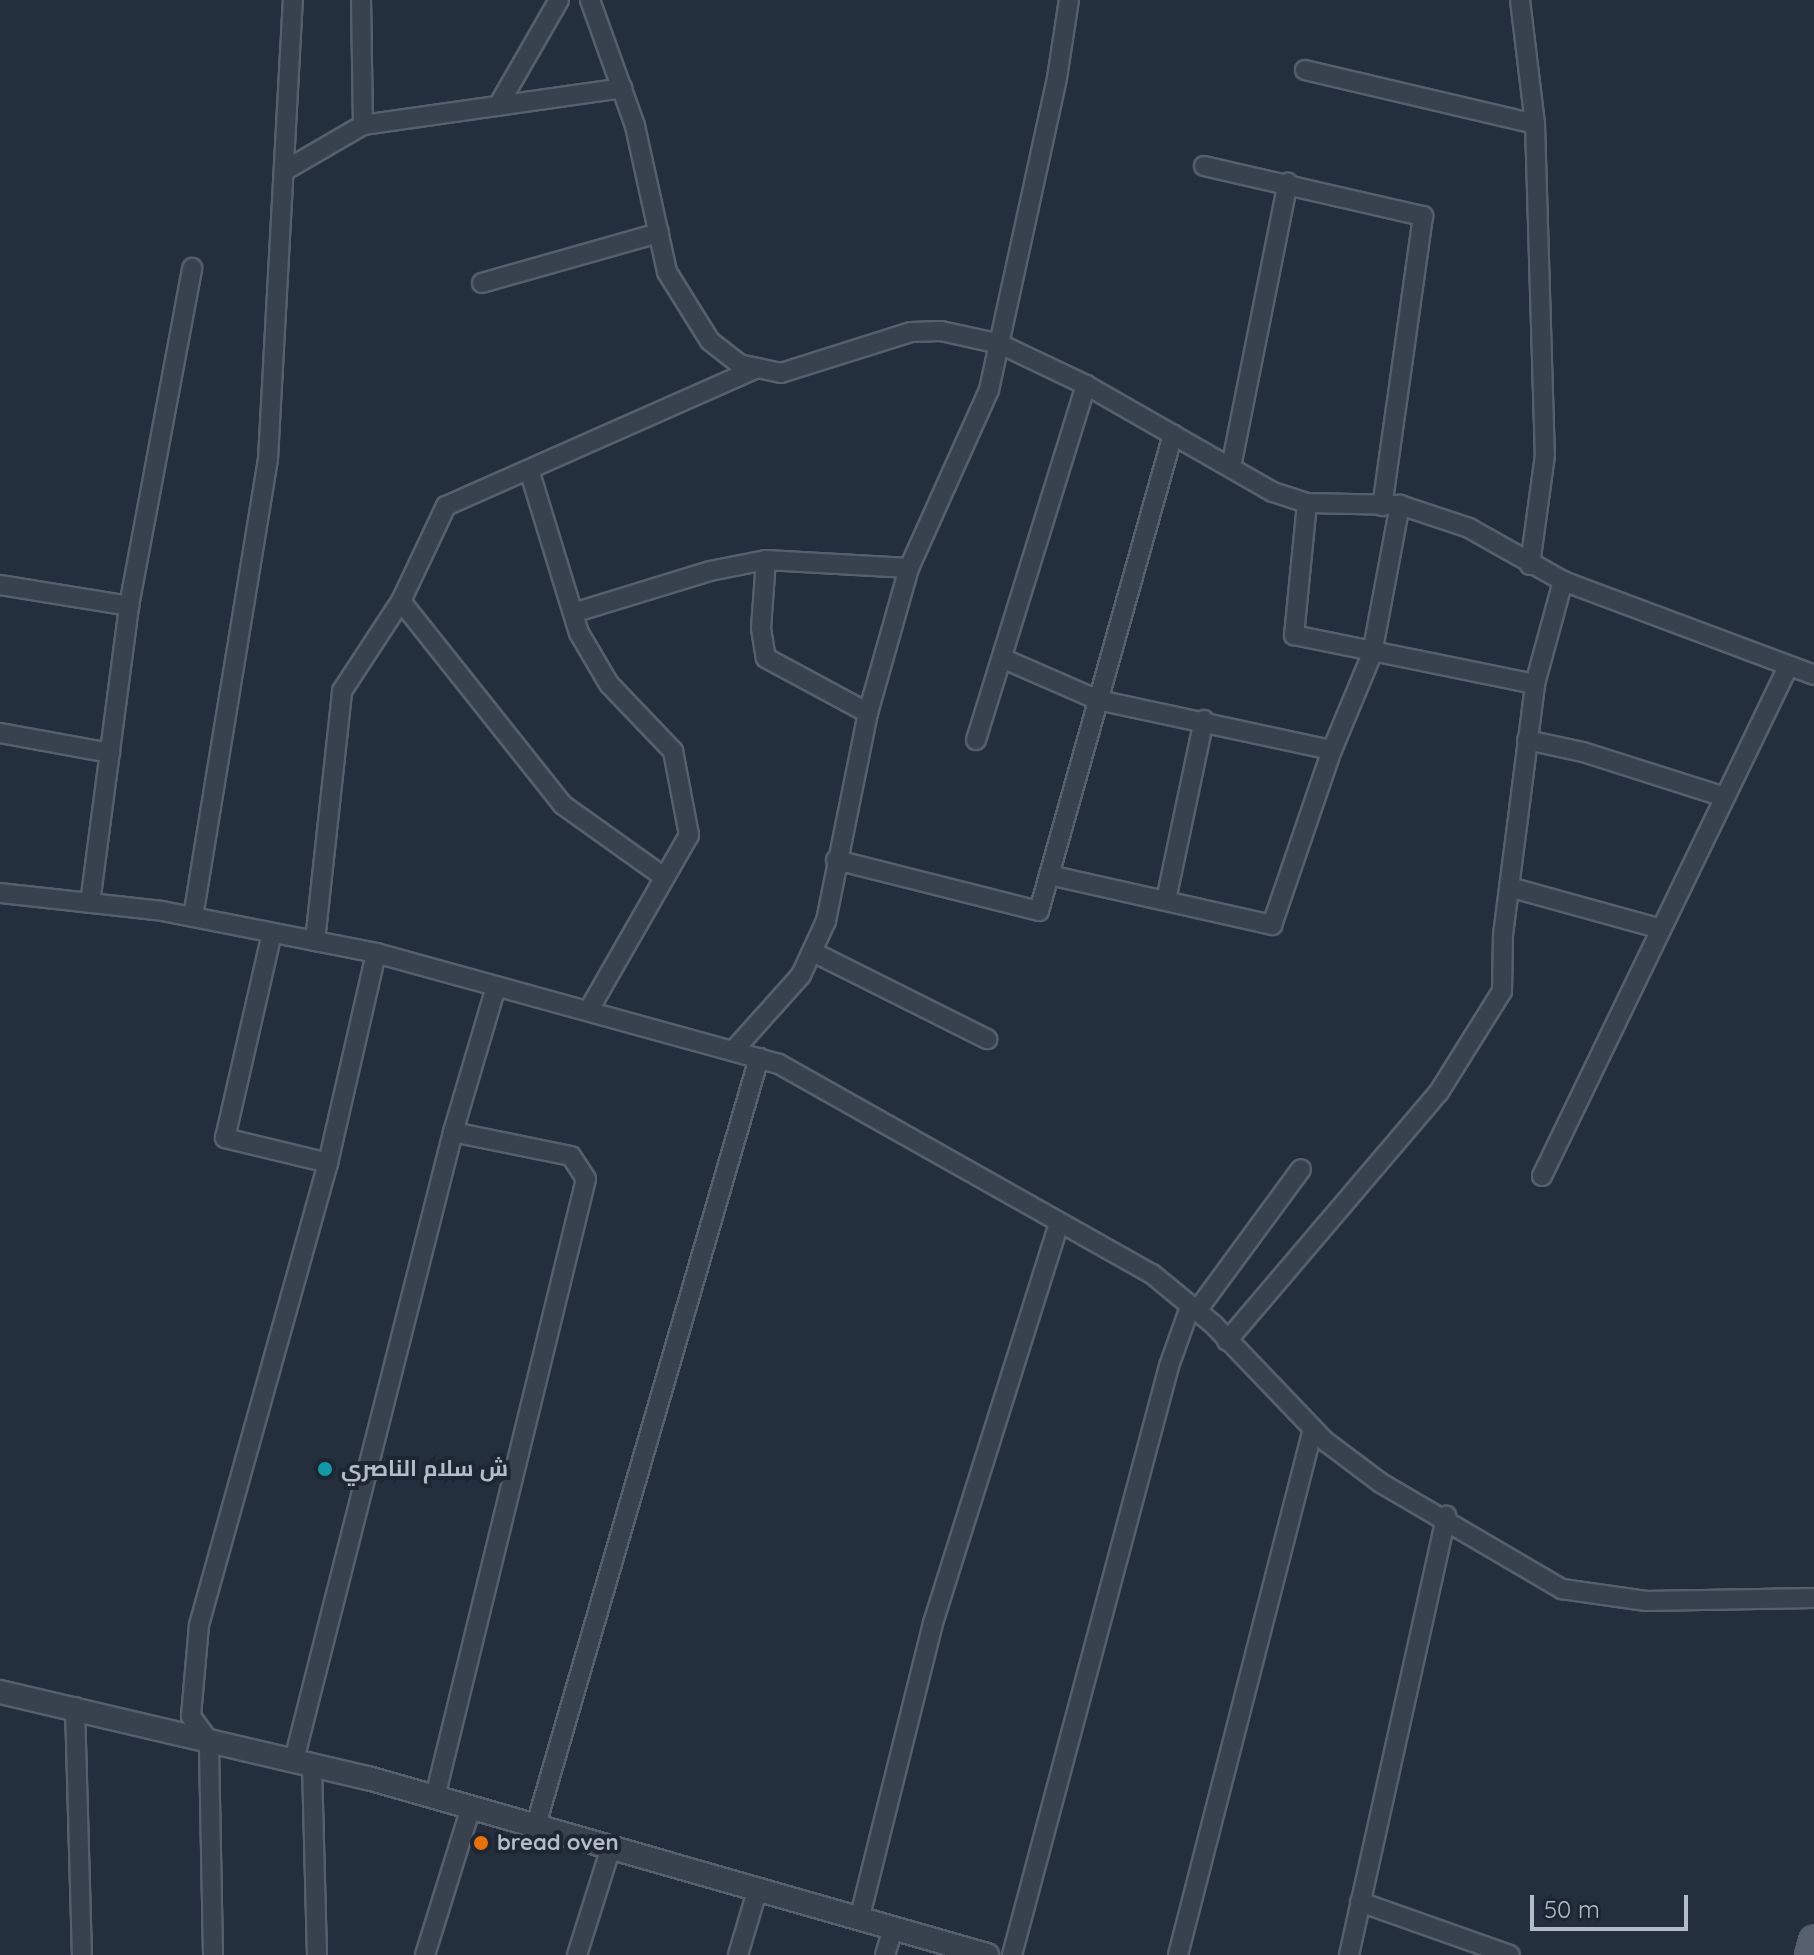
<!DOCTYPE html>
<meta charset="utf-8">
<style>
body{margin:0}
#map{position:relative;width:1814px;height:1955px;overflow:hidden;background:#242f3e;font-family:Quicksand,Cairo,sans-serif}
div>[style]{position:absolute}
.roads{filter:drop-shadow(2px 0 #565f6c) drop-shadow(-2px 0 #565f6c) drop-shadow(0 2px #565f6c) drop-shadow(0 -2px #565f6c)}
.minor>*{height:18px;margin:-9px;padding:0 9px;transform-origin:9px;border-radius:9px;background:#38414e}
.tertiary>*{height:22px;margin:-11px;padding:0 11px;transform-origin:11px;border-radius:11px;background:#38414e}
.primary>*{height:28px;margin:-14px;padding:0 14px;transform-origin:14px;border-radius:14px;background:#56606e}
.dots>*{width:22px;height:22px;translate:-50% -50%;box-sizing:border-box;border:4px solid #1d2633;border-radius:50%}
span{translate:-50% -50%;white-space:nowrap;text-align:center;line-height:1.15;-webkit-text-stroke:8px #1d2633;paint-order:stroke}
.poi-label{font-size:22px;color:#b4bcc9;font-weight:700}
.left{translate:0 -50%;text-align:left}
.scale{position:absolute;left:1530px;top:1895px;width:158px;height:36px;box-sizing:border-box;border:4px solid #b4bcc9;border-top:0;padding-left:10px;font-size:24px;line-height:28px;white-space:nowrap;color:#b4bcc9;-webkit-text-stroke:6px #1d2633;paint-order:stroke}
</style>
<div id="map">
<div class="roads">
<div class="minor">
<i style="left:590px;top:0;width:134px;rotate:70.3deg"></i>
<i style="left:635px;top:126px;width:149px;rotate:77.6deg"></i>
<i style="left:667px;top:272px;width:81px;rotate:58.1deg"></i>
<i style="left:710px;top:341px;width:37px;rotate:38deg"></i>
<i style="left:739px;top:364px;width:43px;rotate:12.1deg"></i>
<i style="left:781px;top:373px;width:136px;rotate:-17.5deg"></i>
<i style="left:911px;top:332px;width:30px;rotate:-2deg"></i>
<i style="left:941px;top:331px;width:60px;rotate:12.4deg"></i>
<i style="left:1000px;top:344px;width:95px;rotate:25.5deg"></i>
<i style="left:1086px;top:385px;width:215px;rotate:29.8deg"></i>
<i style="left:1273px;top:492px;width:36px;rotate:18deg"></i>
<i style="left:1307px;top:503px;width:93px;rotate:1.2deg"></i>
<i style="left:1400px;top:505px;width:73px;rotate:18.4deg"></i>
<i style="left:1469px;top:528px;width:108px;rotate:29.4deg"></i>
<i style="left:1563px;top:581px;width:268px;rotate:20.5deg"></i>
<i style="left:1520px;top:0;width:125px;rotate:83.1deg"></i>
<i style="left:1535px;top:124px;width:331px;rotate:88.3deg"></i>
<i style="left:1545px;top:455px;width:111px;rotate:97.8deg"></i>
<i style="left:1305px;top:70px;width:236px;rotate:13.2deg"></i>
<i style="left:498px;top:106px;width:122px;rotate:-60.1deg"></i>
<i style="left:363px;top:125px;width:262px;rotate:-8.1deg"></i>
<i style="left:1204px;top:166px;width:225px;rotate:12.9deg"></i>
<i style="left:1423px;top:216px;width:293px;rotate:98deg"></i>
<i style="left:284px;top:171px;width:91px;rotate:-30.2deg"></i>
<i style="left:363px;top:125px;width:125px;rotate:-90.9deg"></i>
<i style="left:482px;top:283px;width:184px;rotate:-15.8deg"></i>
<i style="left:1231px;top:467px;width:290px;rotate:-78.7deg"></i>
<i style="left:530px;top:473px;width:167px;rotate:73deg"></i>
<i style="left:579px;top:633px;width:59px;rotate:59.5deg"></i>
<i style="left:609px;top:684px;width:93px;rotate:46.3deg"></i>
<i style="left:673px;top:751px;width:86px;rotate:79.2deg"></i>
<i style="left:689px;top:835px;width:199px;rotate:119.8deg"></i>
<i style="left:1307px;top:503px;width:133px;rotate:95.6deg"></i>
<i style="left:1294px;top:635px;width:246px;rotate:11.5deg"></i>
<i style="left:766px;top:560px;width:68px;rotate:94.2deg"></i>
<i style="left:761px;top:628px;width:30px;rotate:81deg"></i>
<i style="left:766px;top:658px;width:116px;rotate:28.3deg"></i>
<i style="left:0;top:585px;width:131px;rotate:9.2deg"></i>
<i style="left:573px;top:613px;width:143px;rotate:-17deg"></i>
<i style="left:710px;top:571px;width:57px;rotate:-11.1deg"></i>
<i style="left:766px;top:560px;width:143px;rotate:3.2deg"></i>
<i style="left:1002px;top:658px;width:105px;rotate:23.6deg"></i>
<i style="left:1098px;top:700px;width:239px;rotate:12.1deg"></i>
<i style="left:0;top:733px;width:112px;rotate:10.3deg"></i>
<i style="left:976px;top:740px;width:372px;rotate:-72.8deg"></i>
<i style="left:1527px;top:740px;width:57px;rotate:12.1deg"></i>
<i style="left:1583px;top:752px;width:149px;rotate:17.6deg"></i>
<i style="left:836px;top:860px;width:209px;rotate:14.1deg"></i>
<i style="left:1039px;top:911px;width:495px;rotate:-74.3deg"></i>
<i style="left:1049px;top:875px;width:229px;rotate:12.6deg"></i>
<i style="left:1272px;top:925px;width:185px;rotate:-71.1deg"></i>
<i style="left:1332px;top:750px;width:104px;rotate:-67.4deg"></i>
<i style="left:1372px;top:654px;width:152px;rotate:-79.4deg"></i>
<i style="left:664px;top:877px;width:124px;rotate:-144.5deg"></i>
<i style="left:563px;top:805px;width:260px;rotate:-128.5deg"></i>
<i style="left:401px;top:601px;width:105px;rotate:-64.7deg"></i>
<i style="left:446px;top:506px;width:340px;rotate:-23.9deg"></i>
<i style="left:1509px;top:887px;width:158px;rotate:15.4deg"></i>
<i style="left:0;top:893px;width:163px;rotate:6.3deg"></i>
<i style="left:162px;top:911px;width:218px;rotate:11.1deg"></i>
<i style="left:376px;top:953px;width:418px;rotate:15.4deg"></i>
<i style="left:779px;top:1064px;width:428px;rotate:29.4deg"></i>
<i style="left:1152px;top:1274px;width:80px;rotate:39.4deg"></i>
<i style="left:1214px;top:1325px;width:161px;rotate:46.3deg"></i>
<i style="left:1325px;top:1441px;width:70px;rotate:36.9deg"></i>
<i style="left:1381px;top:1483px;width:210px;rotate:30.4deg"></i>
<i style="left:1562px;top:1589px;width:85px;rotate:8.1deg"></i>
<i style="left:1646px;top:1601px;width:168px;rotate:-1deg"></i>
<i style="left:1166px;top:900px;width:184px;rotate:-78.1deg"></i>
<i style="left:90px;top:903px;width:300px;rotate:-82.5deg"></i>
<i style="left:129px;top:606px;width:344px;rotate:-79.4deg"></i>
<i style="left:193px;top:917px;width:464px;rotate:-80.7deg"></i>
<i style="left:268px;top:459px;width:460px;rotate:-86.9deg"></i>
<i style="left:272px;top:933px;width:210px;rotate:102.9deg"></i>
<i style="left:225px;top:1138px;width:106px;rotate:13.6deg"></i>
<i style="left:315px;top:941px;width:251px;rotate:-83.8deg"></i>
<i style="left:342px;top:691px;width:108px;rotate:-56.8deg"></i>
<i style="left:813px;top:952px;width:195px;rotate:26.6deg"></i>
<i style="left:734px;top:1050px;width:101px;rotate:-48.2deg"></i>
<i style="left:801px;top:975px;width:60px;rotate:-65.2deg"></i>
<i style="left:826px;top:921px;width:212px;rotate:-78.6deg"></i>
<i style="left:868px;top:713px;width:151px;rotate:-74.2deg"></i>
<i style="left:909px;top:568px;width:195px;rotate:-65.8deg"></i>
<i style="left:989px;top:390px;width:319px;rotate:-77.7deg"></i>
<i style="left:1057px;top:78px;width:79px;rotate:-81.3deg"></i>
<i style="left:1542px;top:1176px;width:565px;rotate:-64.21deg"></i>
<i style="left:1196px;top:1312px;width:177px;rotate:-53.7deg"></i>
<i style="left:1227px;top:1341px;width:327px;rotate:-49.6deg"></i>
<i style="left:1439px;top:1092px;width:119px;rotate:-58deg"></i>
<i style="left:1502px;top:991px;width:56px;rotate:-89deg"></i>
<i style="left:1503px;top:935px;width:253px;rotate:-82.7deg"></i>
<i style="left:1535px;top:684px;width:107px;rotate:-74.8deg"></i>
<i style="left:75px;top:1707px;width:248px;rotate:88.4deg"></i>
<i style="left:294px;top:1760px;width:648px;rotate:-75.79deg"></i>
<i style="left:453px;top:1132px;width:151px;rotate:-73.5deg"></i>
<i style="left:312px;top:1765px;width:190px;rotate:88.5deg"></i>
<i style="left:435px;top:1797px;width:636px;rotate:-76.27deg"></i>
<i style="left:586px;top:1179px;width:27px;rotate:-123deg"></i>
<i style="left:571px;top:1156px;width:120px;rotate:-168.5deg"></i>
<i style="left:536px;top:1825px;width:799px;rotate:-73.79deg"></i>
<i style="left:1360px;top:1902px;width:159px;rotate:19.5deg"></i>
<i style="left:860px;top:1916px;width:302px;rotate:-76deg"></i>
<i style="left:933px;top:1623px;width:419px;rotate:-72.5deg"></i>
<i style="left:213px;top:1955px;width:214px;rotate:-91.1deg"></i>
<i style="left:209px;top:1741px;width:31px;rotate:-126deg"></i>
<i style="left:191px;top:1716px;width:91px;rotate:-85deg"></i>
<i style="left:199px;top:1625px;width:480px;rotate:-74.4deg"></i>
<i style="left:328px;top:1163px;width:215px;rotate:-77.1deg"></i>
<i style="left:425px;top:1955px;width:155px;rotate:-72.7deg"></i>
<i style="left:577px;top:1955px;width:113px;rotate:-72.5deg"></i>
<i style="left:738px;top:1955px;width:70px;rotate:-73.4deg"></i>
<i style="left:885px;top:1955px;width:30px;rotate:-73deg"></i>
<i style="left:1012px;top:1955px;width:610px;rotate:-75.07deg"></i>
<i style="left:1169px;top:1366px;width:63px;rotate:-70.4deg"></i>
<i style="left:1178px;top:1955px;width:543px;rotate:-75.61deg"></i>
<i style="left:1349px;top:1955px;width:450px;rotate:-77.5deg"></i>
</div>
<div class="tertiary">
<i style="left:0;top:1692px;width:378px;rotate:13.2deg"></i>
<i style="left:368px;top:1778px;width:644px;rotate:15.96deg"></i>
</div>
<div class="primary">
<i style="left:1810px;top:1955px;width:15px;rotate:-74deg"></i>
</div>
</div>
<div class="dots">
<i style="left:325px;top:1469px;background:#0f9aa8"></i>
<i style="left:481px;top:1843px;background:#e8710a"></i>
</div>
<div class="poi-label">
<span class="left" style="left:341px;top:1469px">ش سلام الناصري</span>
<span class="left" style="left:497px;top:1843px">bread oven</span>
</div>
<div class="scale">50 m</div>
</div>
